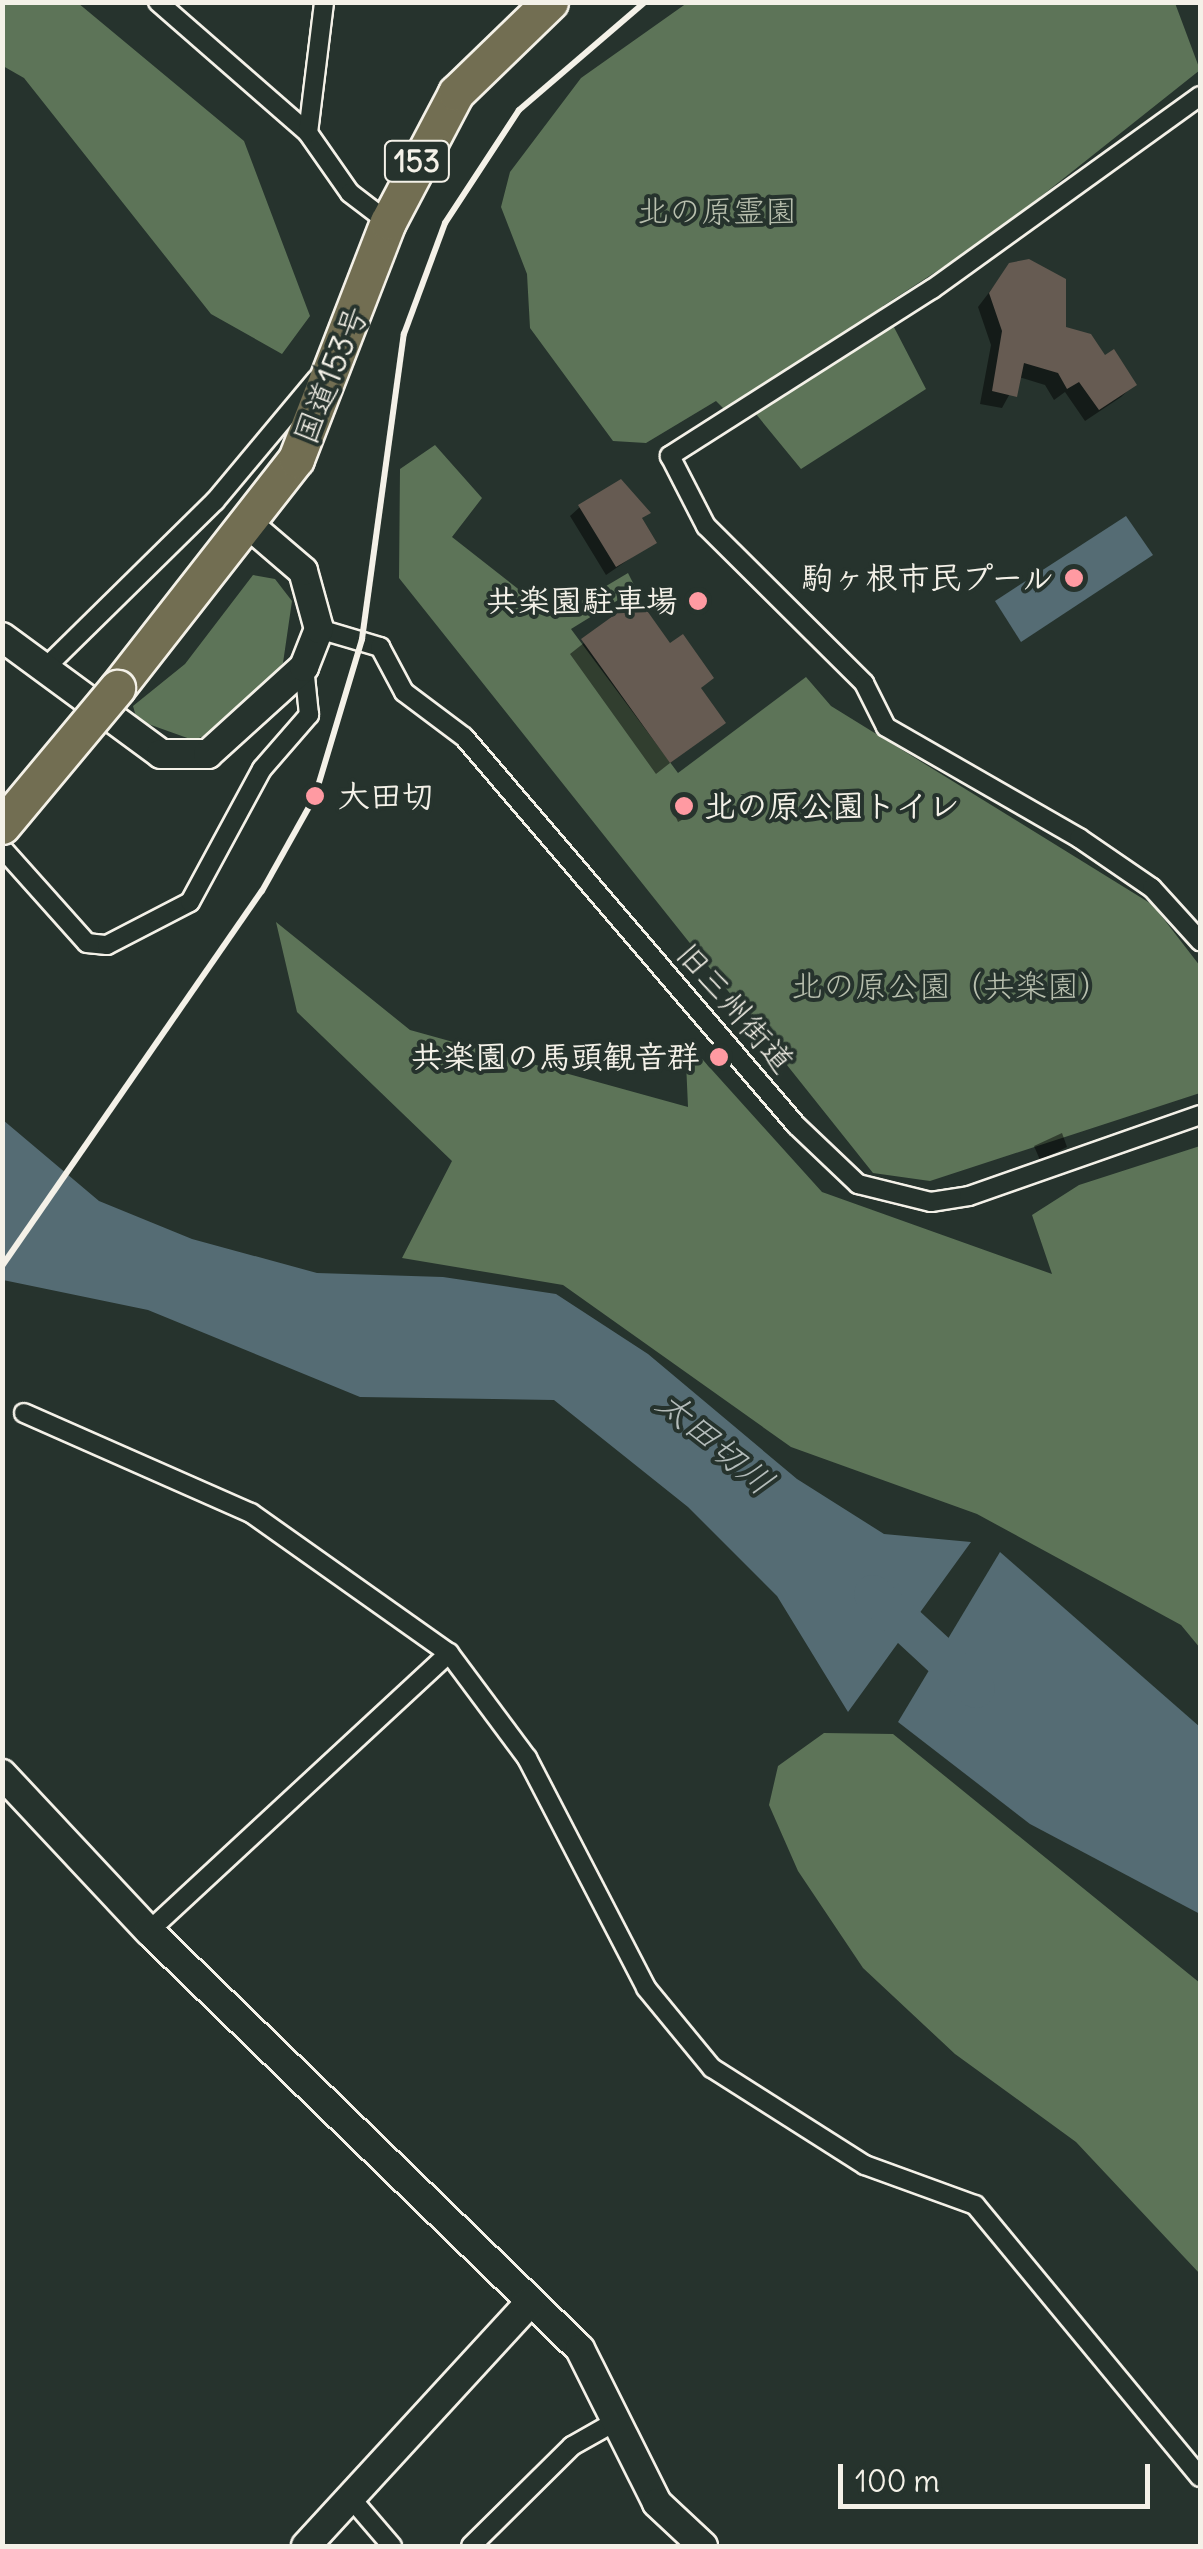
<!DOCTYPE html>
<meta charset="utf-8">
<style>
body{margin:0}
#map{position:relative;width:1203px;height:2549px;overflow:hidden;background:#26332d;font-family:Delius,"Klee One",sans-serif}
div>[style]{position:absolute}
.green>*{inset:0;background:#5d7458}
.water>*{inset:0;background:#556c74}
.shadow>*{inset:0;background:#0007}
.river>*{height:38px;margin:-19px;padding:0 19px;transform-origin:19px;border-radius:19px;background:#556c74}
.building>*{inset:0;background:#665b52}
.roads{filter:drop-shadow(2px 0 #f4f1e8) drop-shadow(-2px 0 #f4f1e8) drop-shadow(0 2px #f4f1e8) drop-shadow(0 -2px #f4f1e8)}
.street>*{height:18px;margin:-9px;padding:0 9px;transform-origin:9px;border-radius:9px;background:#26332d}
.secondary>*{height:28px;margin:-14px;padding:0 14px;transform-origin:14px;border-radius:14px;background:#26332d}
.highway>*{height:35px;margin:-17.5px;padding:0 17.5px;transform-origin:17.5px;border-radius:17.5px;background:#726e52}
.rail>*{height:6px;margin:-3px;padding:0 3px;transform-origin:3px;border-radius:3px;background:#f4f1e8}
.bridges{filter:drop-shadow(2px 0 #f4f1e8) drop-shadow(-2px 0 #f4f1e8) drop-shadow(0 2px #f4f1e8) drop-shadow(0 -2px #f4f1e8)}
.highway-bridge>*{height:35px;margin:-17.5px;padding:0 17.5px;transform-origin:17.5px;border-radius:17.5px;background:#726e52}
.dots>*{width:28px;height:28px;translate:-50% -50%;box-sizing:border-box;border:5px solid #26332d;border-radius:50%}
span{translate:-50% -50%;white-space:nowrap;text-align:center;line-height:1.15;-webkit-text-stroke:8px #26332d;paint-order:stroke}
.shield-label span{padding:2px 8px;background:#26332d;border:2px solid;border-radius:8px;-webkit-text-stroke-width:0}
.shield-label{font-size:30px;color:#f4f1e8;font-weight:700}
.park-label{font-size:32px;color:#b8bfae}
.street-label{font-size:32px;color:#f4f1e8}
.poi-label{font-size:32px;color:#f4f1e8;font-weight:700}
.right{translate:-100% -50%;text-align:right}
.left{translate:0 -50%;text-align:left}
.water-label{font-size:35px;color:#b4bcba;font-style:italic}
.frame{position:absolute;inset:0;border:5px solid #f4f1e8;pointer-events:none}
.scale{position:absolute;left:838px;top:2464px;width:312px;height:45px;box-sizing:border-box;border:5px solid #f4f1e8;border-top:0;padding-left:12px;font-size:30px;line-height:35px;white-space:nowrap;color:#f4f1e8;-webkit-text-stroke:8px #26332d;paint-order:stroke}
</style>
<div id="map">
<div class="green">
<i style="clip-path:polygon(3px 2px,78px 3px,244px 141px,310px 316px,282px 354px,211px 314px,24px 78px,3px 66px)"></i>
<i style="clip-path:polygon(687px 3px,1175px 3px,1200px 70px,991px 236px,883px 306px,926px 389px,801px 469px,742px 397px,724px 409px,716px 401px,646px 443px,613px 441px,530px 328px,527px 274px,501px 207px,510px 172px,581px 78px)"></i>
<i style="clip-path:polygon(435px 445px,482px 498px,452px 537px,554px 617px,628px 573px,636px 589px,571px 629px,678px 773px,806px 677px,831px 706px,1153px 905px,1200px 966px,1200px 1093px,930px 1181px,873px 1173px,399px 578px,400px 469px)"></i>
<i style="clip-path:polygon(253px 575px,275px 579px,292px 601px,283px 663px,219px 731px,193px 740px,137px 720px,133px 706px,185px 664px)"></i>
<i style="clip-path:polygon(276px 922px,410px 1030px,688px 1107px,685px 1040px,822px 1192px,1052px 1274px,1032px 1215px,1079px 1185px,1200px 1146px,1200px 1648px,1181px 1625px,977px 1514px,791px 1447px,563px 1285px,402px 1258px,452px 1161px,297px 1012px)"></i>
<i style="clip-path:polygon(824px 1733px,893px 1734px,1200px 1983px,1200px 2274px,1076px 2142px,955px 2054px,863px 1968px,798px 1871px,769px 1805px,778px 1766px)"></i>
</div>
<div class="water">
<i style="clip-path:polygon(1126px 516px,1153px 555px,1021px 642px,995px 601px)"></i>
<i style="clip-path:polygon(3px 1120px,99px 1201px,192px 1239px,317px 1273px,443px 1277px,556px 1294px,648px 1354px,797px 1479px,884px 1534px,971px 1542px,848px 1712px,777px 1596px,688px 1507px,554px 1400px,360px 1397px,148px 1310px,3px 1280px)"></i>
<i style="clip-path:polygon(1000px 1552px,1200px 1727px,1200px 1914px,1030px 1824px,898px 1722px)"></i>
</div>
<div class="shadow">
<i style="clip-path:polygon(1010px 265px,1063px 329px,1134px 385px,1121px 397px,1085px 421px,1065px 392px,1054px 400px,1045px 385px,1019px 377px,1002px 408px,980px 404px,991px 345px,978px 307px)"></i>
<i style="clip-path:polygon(580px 507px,647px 513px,640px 520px,654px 542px,606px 575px,570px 516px)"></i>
<i style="clip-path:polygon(637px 601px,669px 647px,711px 678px,699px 690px,722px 722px,656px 774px,570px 654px)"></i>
<i style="clip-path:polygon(687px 795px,695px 813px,678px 822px,670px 804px)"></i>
<i style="clip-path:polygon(1062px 1133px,1067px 1147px,1040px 1160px,1034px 1146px)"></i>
</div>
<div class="river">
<i style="left:873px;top:1594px;width:140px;rotate:42.7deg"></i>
</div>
<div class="building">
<i style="clip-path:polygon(1029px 259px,1066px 279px,1066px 327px,1091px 334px,1105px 355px,1114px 349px,1137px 385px,1099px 410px,1079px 382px,1067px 389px,1058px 373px,1024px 363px,1017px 397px,992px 391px,1002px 331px,989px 293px,1009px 263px)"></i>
<i style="clip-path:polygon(621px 479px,651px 513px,642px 518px,657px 543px,616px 567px,578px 505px)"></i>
<i style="clip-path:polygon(638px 598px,670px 643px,683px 634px,714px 678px,701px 688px,726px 723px,670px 763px,581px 639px)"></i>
</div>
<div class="roads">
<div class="street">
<i style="left:158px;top:2px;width:199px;rotate:41.1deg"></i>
<i style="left:308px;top:133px;width:73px;rotate:55deg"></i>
<i style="left:350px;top:193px;width:48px;rotate:37.3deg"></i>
<i style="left:1200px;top:96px;width:330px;rotate:144.2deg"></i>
<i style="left:932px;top:289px;width:311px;rotate:147.5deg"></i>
<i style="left:670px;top:456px;width:79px;rotate:62.8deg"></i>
<i style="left:706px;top:526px;width:223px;rotate:44.8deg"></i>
<i style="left:864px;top:683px;width:49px;rotate:63.4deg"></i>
<i style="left:886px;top:727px;width:223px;rotate:29.9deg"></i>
<i style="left:1079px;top:838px;width:88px;rotate:34.4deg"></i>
<i style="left:1152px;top:888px;width:72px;rotate:47.8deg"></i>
<i style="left:308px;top:133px;width:132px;rotate:-83deg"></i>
<i style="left:319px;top:629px;width:64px;rotate:16.4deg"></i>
<i style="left:380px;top:647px;width:51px;rotate:61.9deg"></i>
<i style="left:404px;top:692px;width:75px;rotate:36.9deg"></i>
<i style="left:464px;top:737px;width:511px;rotate:49.45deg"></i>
<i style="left:796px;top:1125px;width:86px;rotate:43.6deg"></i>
<i style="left:858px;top:1184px;width:75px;rotate:13.9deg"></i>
<i style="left:931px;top:1202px;width:38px;rotate:-9deg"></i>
<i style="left:969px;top:1196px;width:245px;rotate:-19.3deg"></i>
<i style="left:43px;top:670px;width:241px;rotate:-44.5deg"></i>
<i style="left:215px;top:501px;width:159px;rotate:-50.1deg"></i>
<i style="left:2px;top:848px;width:127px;rotate:48.2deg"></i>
<i style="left:87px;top:943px;width:20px;rotate:6deg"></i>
<i style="left:107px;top:945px;width:93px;rotate:-27.4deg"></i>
<i style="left:190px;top:902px;width:151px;rotate:-61.6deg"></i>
<i style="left:262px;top:769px;width:72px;rotate:-49deg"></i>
<i style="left:309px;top:715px;width:48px;rotate:-95.9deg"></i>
<i style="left:24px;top:1413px;width:248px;rotate:23.8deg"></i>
<i style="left:251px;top:1513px;width:242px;rotate:35.3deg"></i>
<i style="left:449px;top:1653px;width:131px;rotate:53.4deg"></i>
<i style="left:527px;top:1758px;width:259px;rotate:62.6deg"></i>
<i style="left:646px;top:1988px;width:104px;rotate:50.5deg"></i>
<i style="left:712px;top:2068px;width:181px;rotate:32.4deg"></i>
<i style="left:865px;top:2165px;width:117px;rotate:20deg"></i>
<i style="left:975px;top:2205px;width:353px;rotate:50.4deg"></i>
<i style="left:149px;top:1931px;width:409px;rotate:-42.8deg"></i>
<i style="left:355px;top:2503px;width:57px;rotate:49.3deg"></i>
<i style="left:471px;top:2546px;width:142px;rotate:-44.7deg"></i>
<i style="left:572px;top:2446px;width:45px;rotate:-29.4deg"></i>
</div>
<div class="secondary">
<i style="left:2px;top:637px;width:197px;rotate:36.3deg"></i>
<i style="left:161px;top:754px;width:47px"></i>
<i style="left:208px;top:754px;width:130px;rotate:-42.2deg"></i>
<i style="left:304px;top:667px;width:41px;rotate:-68.5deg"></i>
<i style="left:319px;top:629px;width:60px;rotate:-105.4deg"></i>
<i style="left:303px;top:571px;width:74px;rotate:-139.4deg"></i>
<i style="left:2px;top:1774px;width:215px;rotate:46.9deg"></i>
<i style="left:149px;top:1931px;width:600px;rotate:44.12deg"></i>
<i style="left:580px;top:2349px;width:172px;rotate:63.4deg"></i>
<i style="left:657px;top:2503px;width:63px;rotate:43.1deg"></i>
<i style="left:306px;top:2546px;width:331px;rotate:-47.4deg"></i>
</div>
<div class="highway">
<i style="left:117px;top:688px;width:291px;rotate:-52deg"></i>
<i style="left:296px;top:459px;width:254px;rotate:-68.8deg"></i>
<i style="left:388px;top:222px;width:146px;rotate:-62.2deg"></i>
<i style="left:456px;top:93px;width:131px;rotate:-44.1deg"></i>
</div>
</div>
<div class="rail">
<i style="left:2px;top:1266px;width:456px;rotate:-55.3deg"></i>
<i style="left:262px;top:891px;width:109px;rotate:-60.8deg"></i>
<i style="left:315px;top:796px;width:164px;rotate:-73.3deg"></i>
<i style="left:362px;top:639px;width:308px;rotate:-82.2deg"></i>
<i style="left:404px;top:334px;width:118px;rotate:-69.7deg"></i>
<i style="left:445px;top:223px;width:135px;rotate:-56.8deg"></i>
<i style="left:519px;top:110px;width:166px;rotate:-40.6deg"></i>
</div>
<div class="bridges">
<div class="highway-bridge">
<i style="left:2px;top:826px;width:180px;rotate:-50.2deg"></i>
</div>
</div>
<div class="dots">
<i style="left:1074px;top:578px;background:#ff9aa2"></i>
<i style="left:698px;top:601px;background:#ff9aa2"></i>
<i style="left:315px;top:796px;background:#ff9aa2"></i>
<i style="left:684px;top:806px;background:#ff9aa2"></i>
<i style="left:719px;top:1057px;background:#ff9aa2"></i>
</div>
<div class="shield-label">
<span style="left:417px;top:161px">153</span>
</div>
<div class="park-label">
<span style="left:717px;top:211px">北の原霊園</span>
<span style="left:951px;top:986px">北の原公園（共楽園）</span>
</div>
<div class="street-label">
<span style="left:331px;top:375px;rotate:-68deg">国道153号</span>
<span style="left:735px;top:1008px;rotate:49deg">旧三州街道</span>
</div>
<div class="poi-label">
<span class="right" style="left:1054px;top:578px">駒ヶ根市民プール</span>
<span class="right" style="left:678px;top:601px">共楽園駐車場</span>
<span class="left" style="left:338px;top:796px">大田切</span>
<span class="left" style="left:704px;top:806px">北の原公園トイレ</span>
<span class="right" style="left:699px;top:1057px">共楽園の馬頭観音群</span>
</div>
<div class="water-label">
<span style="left:716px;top:1442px;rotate:40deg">太田切川</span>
</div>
<div class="frame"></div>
<div class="scale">100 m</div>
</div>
